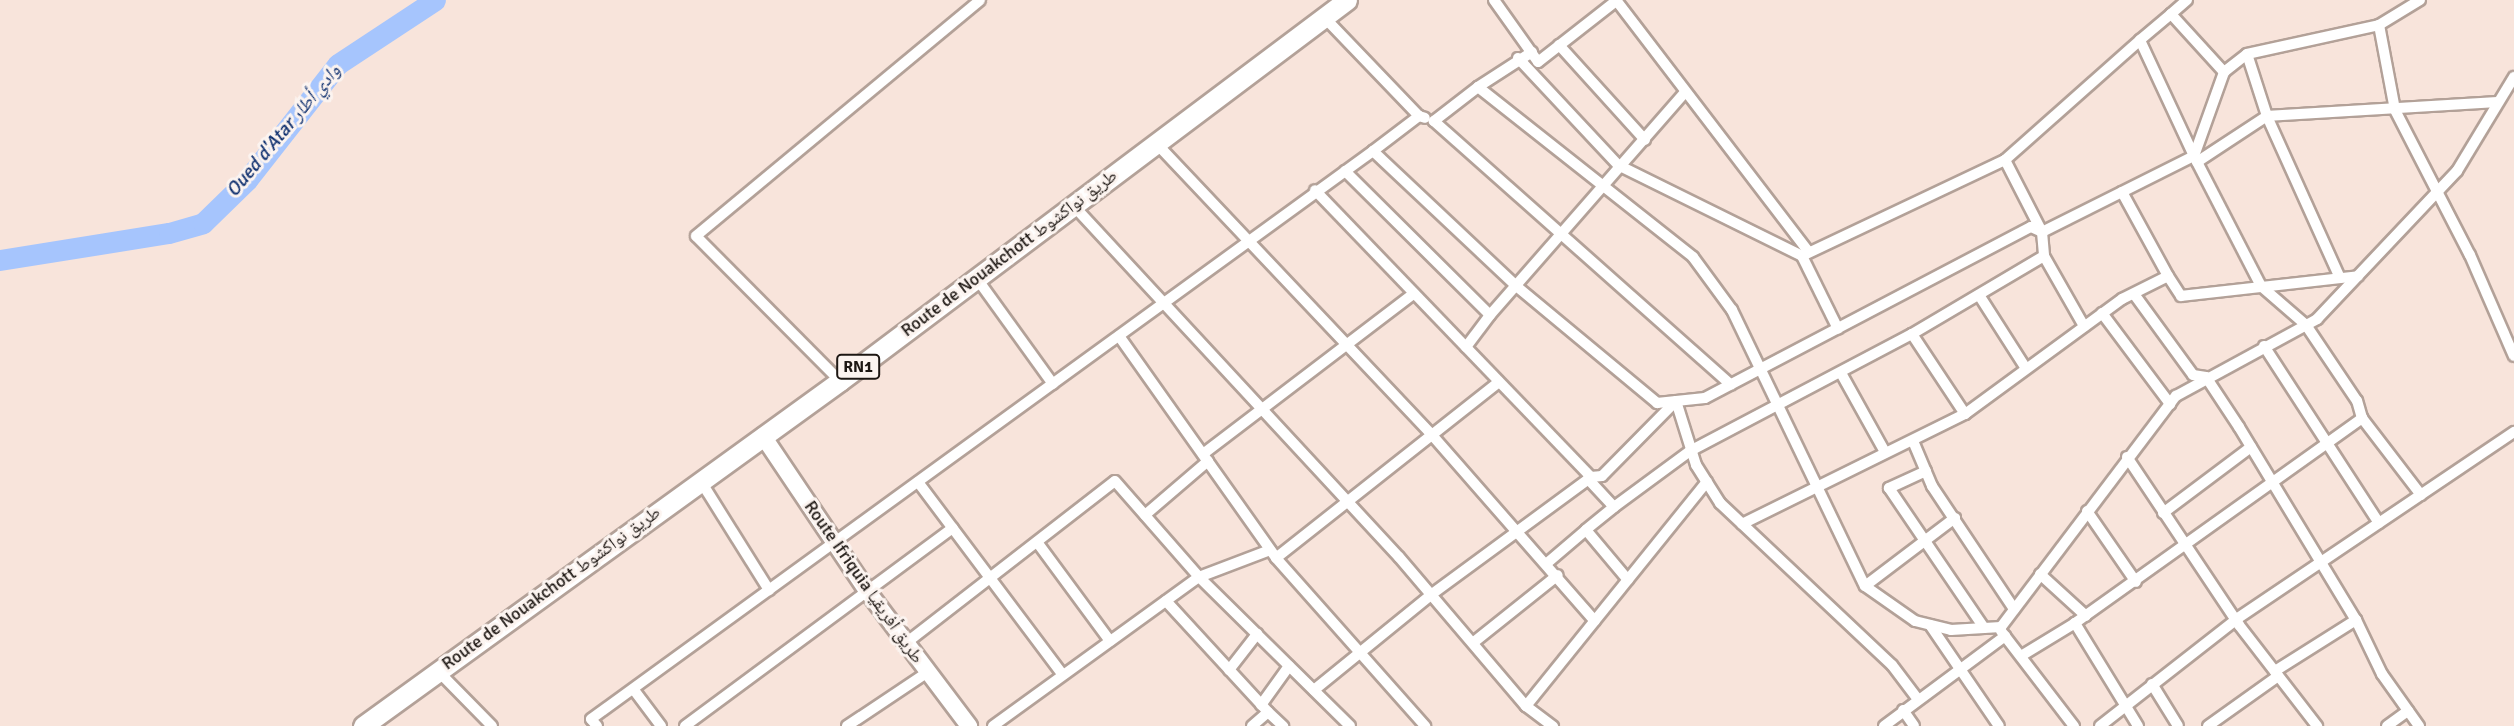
<!DOCTYPE html>
<meta charset="utf-8">
<style>
body{margin:0}
#map{position:relative;width:2514px;height:726px;overflow:hidden;background:#f8e4db;font-family:Signika,"Noto Naskh Arabic",sans-serif}
div>[style]{position:absolute}
.river>*{height:21px;margin:-10.5px;padding:0 10.5px;transform-origin:10.5px;border-radius:10.5px;background:#a6c5fd}
.roads{filter:drop-shadow(2px 0 #b3a198) drop-shadow(-2px 0 #b3a198) drop-shadow(0 2px #b3a198) drop-shadow(0 -2px #b3a198)}
.street>*{height:10px;margin:-5px;padding:0 5px;transform-origin:5px;border-radius:5px;background:#fff}
.secondary>*{height:16px;margin:-8px;padding:0 8px;transform-origin:8px;border-radius:8px;background:#fff}
.highway>*{height:19px;margin:-9.5px;padding:0 9.5px;transform-origin:9.5px;border-radius:9.5px;background:#fff}
span{translate:-50% -50%;white-space:nowrap;text-align:center;line-height:1.15;-webkit-text-stroke:6px #fcf4f0;paint-order:stroke}
.shield-label span{padding:2px 5px;background:#fcf4f0;border:2px solid;border-radius:5px;-webkit-text-stroke-width:0}
.shield-label{font-size:16px;color:#1d1713;font-weight:700}
.street-label{font-size:18px;color:#1d1713}
.water-label{font-size:19px;color:#0f306f;font-style:italic}
</style>
<div id="map">
<div class="river">
<i style="left:0;top:260px;width:171px;rotate:-9.1deg"></i>
<i style="left:169px;top:233px;width:35px;rotate:-16deg"></i>
<i style="left:203px;top:223px;width:62px;rotate:-44.3deg"></i>
<i style="left:247px;top:180px;width:147px;rotate:-51.9deg"></i>
<i style="left:338px;top:64px;width:116px;rotate:-33.4deg"></i>
</div>
<div class="roads">
<div class="street">
<i style="left:1494px;top:0;width:76px;rotate:54.6deg"></i>
<i style="left:1538px;top:62px;width:99px;rotate:-38deg"></i>
<i style="left:1616px;top:0;width:317px;rotate:52.6deg"></i>
<i style="left:2187px;top:0;width:21px;rotate:139deg"></i>
<i style="left:2171px;top:14px;width:79px;rotate:47.6deg"></i>
<i style="left:1324px;top:17px;width:137px;rotate:46.2deg"></i>
<i style="left:2379px;top:25px;width:86px;rotate:79.3deg"></i>
<i style="left:2395px;top:110px;width:163px;rotate:62.7deg"></i>
<i style="left:2470px;top:255px;width:110px;rotate:66.5deg"></i>
<i style="left:1559px;top:45px;width:128px;rotate:47.8deg"></i>
<i style="left:1532px;top:52px;width:64px;rotate:147.1deg"></i>
<i style="left:1478px;top:87px;width:274px;rotate:38.3deg"></i>
<i style="left:1693px;top:257px;width:66px;rotate:53.7deg"></i>
<i style="left:1732px;top:310px;width:306px;rotate:64.3deg"></i>
<i style="left:1865px;top:586px;width:61px;rotate:35deg"></i>
<i style="left:1915px;top:621px;width:37px;rotate:14deg"></i>
<i style="left:1951px;top:630px;width:50px;rotate:-3.4deg"></i>
<i style="left:2001px;top:627px;width:290px;rotate:-52.9deg"></i>
<i style="left:2176px;top:396px;width:161px;rotate:-28.6deg"></i>
<i style="left:2317px;top:319px;width:204px;rotate:-46.6deg"></i>
<i style="left:2457px;top:171px;width:110px;rotate:-58.8deg"></i>
<i style="left:1518px;top:58px;width:146px;rotate:46.9deg"></i>
<i style="left:1618px;top:165px;width:205px;rotate:26.3deg"></i>
<i style="left:1802px;top:256px;width:225px;rotate:-25.3deg"></i>
<i style="left:2005px;top:160px;width:81px;rotate:62.8deg"></i>
<i style="left:2042px;top:232px;width:24px;rotate:85deg"></i>
<i style="left:2044px;top:256px;width:81px;rotate:60.3deg"></i>
<i style="left:1478px;top:87px;width:56px;rotate:142.3deg"></i>
<i style="left:1434px;top:121px;width:397px;rotate:41.6deg"></i>
<i style="left:1156px;top:143px;width:402px;rotate:46.6deg"></i>
<i style="left:1432px;top:435px;width:247px;rotate:48.8deg"></i>
<i style="left:1373px;top:151px;width:58px;rotate:-37.3deg"></i>
<i style="left:1419px;top:116px;width:6px;rotate:18deg"></i>
<i style="left:2005px;top:160px;width:181px;rotate:-41.6deg"></i>
<i style="left:2197px;top:162px;width:84px;rotate:-33.3deg"></i>
<i style="left:2267px;top:116px;width:65px;rotate:-107.9deg"></i>
<i style="left:1345px;top:171px;width:204px;rotate:44.8deg"></i>
<i style="left:1490px;top:315px;width:296px;rotate:-48.8deg"></i>
<i style="left:2122px;top:192px;width:96px;rotate:61.3deg"></i>
<i style="left:1072px;top:204px;width:481px;rotate:47.2deg"></i>
<i style="left:1399px;top:557px;width:196px;rotate:49.6deg"></i>
<i style="left:1526px;top:706px;width:34px;rotate:37deg"></i>
<i style="left:1802px;top:256px;width:81px;rotate:63.7deg"></i>
<i style="left:975px;top:276px;width:133px;rotate:54.2deg"></i>
<i style="left:2340px;top:278px;width:178px;rotate:-114.3deg"></i>
<i style="left:2267px;top:116px;width:230px;rotate:-3.5deg"></i>
<i style="left:2134px;top:294px;width:100px;rotate:53.9deg"></i>
<i style="left:2193px;top:375px;width:13px;rotate:9deg"></i>
<i style="left:2206px;top:377px;width:60px;rotate:56.6deg"></i>
<i style="left:2239px;top:427px;width:226px;rotate:58.8deg"></i>
<i style="left:2356px;top:620px;width:60px;rotate:64.3deg"></i>
<i style="left:2382px;top:674px;width:64px;rotate:54.6deg"></i>
<i style="left:1979px;top:295px;width:85px;rotate:57.4deg"></i>
<i style="left:2102px;top:313px;width:114px;rotate:53.2deg"></i>
<i style="left:1912px;top:334px;width:96px;rotate:56.5deg"></i>
<i style="left:1119px;top:336px;width:272px;rotate:54.7deg"></i>
<i style="left:1276px;top:558px;width:225px;rotate:48.4deg"></i>
<i style="left:2264px;top:346px;width:211px;rotate:57deg"></i>
<i style="left:1466px;top:347px;width:40px;rotate:-53deg"></i>
<i style="left:1841px;top:373px;width:90px;rotate:60.9deg"></i>
<i style="left:840px;top:381px;width:204px;rotate:-134.8deg"></i>
<i style="left:696px;top:236px;width:369px;rotate:-39.7deg"></i>
<i style="left:1676px;top:401px;width:67px;rotate:72.6deg"></i>
<i style="left:1696px;top:465px;width:45px;rotate:57.7deg"></i>
<i style="left:1720px;top:503px;width:236px;rotate:43.3deg"></i>
<i style="left:1892px;top:665px;width:41px;rotate:52.9deg"></i>
<i style="left:2362px;top:418px;width:97px;rotate:52.5deg"></i>
<i style="left:1913px;top:441px;width:49px;rotate:67.1deg"></i>
<i style="left:1932px;top:486px;width:148px;rotate:56.3deg"></i>
<i style="left:1203px;top:454px;width:265px;rotate:-37.3deg"></i>
<i style="left:2127px;top:457px;width:202px;rotate:56.3deg"></i>
<i style="left:2239px;top:625px;width:128px;rotate:52.3deg"></i>
<i style="left:1926px;top:471px;width:41px;rotate:155.3deg"></i>
<i style="left:1889px;top:488px;width:169px;rotate:55.8deg"></i>
<i style="left:1591px;top:477px;width:11px;rotate:-5deg"></i>
<i style="left:1602px;top:476px;width:105px;rotate:-45.4deg"></i>
<i style="left:1588px;top:479px;width:38px;rotate:47deg"></i>
<i style="left:1614px;top:507px;width:94px;rotate:-36.4deg"></i>
<i style="left:1690px;top:451px;width:251px;rotate:-27.8deg"></i>
<i style="left:1912px;top:334px;width:153px;rotate:-30.6deg"></i>
<i style="left:700px;top:480px;width:130px;rotate:57.9deg"></i>
<i style="left:918px;top:482px;width:241px;rotate:53.1deg"></i>
<i style="left:1614px;top:507px;width:36px;rotate:141deg"></i>
<i style="left:1586px;top:530px;width:65px;rotate:50deg"></i>
<i style="left:2087px;top:511px;width:86px;rotate:55.4deg"></i>
<i style="left:2163px;top:513px;width:110px;rotate:-36.9deg"></i>
<i style="left:1145px;top:515px;width:83px;rotate:-40.6deg"></i>
<i style="left:1742px;top:524px;width:249px;rotate:-26.3deg"></i>
<i style="left:1965px;top:414px;width:195px;rotate:-36.2deg"></i>
<i style="left:2122px;top:299px;width:51px;rotate:-26.6deg"></i>
<i style="left:2168px;top:276px;width:24px;rotate:57deg"></i>
<i style="left:2181px;top:296px;width:178px;rotate:-6.4deg"></i>
<i style="left:1037px;top:542px;width:123px;rotate:53.6deg"></i>
<i style="left:1276px;top:558px;width:284px;rotate:-38.3deg"></i>
<i style="left:1546px;top:564px;width:52px;rotate:-40.4deg"></i>
<i style="left:2040px;top:574px;width:62px;rotate:42.4deg"></i>
<i style="left:1865px;top:586px;width:113px;rotate:-37.1deg"></i>
<i style="left:1166px;top:601px;width:151px;rotate:47.4deg"></i>
<i style="left:1930px;top:625px;width:122px;rotate:55.7deg"></i>
<i style="left:2001px;top:631px;width:120px;rotate:52.5deg"></i>
<i style="left:1474px;top:642px;width:107px;rotate:-38.6deg"></i>
<i style="left:906px;top:643px;width:264px;rotate:-37.8deg"></i>
<i style="left:1115px;top:481px;width:128px;rotate:48.8deg"></i>
<i style="left:1199px;top:577px;width:212px;rotate:44.6deg"></i>
<i style="left:2021px;top:656px;width:63px;rotate:-31.4deg"></i>
<i style="left:1229px;top:670px;width:46px;rotate:-52.1deg"></i>
<i style="left:438px;top:671px;width:77px;rotate:45.5deg"></i>
<i style="left:2275px;top:671px;width:96px;rotate:-32.2deg"></i>
<i style="left:2152px;top:684px;width:49px;rotate:58.2deg"></i>
<i style="left:634px;top:690px;width:45px;rotate:53.1deg"></i>
<i style="left:1314px;top:690px;width:152px;rotate:-39.1deg"></i>
<i style="left:1432px;top:594px;width:197px;rotate:-36.3deg"></i>
<i style="left:1591px;top:477px;width:398px;rotate:-133.9deg"></i>
<i style="left:1261px;top:705px;width:48px;rotate:-54.3deg"></i>
<i style="left:1526px;top:706px;width:288px;rotate:-51.1deg"></i>
<i style="left:1903px;top:710px;width:19px;rotate:55deg"></i>
<i style="left:597px;top:726px;width:9px;rotate:-131deg"></i>
<i style="left:591px;top:719px;width:967px;rotate:-35.99deg"></i>
<i style="left:1373px;top:151px;width:195px;rotate:43.3deg"></i>
<i style="left:1515px;top:285px;width:185px;rotate:39.7deg"></i>
<i style="left:1657px;top:403px;width:48px;rotate:-5.9deg"></i>
<i style="left:1705px;top:398px;width:368px;rotate:-27.7deg"></i>
<i style="left:2031px;top:227px;width:12px;rotate:24deg"></i>
<i style="left:2042px;top:232px;width:170px;rotate:-26.6deg"></i>
<i style="left:2194px;top:156px;width:89px;rotate:-70.3deg"></i>
<i style="left:2224px;top:72px;width:29px;rotate:-38deg"></i>
<i style="left:2247px;top:54px;width:135px;rotate:-12.4deg"></i>
<i style="left:2379px;top:25px;width:48px;rotate:-31.4deg"></i>
<i style="left:685px;top:726px;width:333px;rotate:-36.5deg"></i>
<i style="left:847px;top:726px;width:97px;rotate:-33.7deg"></i>
<i style="left:993px;top:726px;width:254px;rotate:-35.9deg"></i>
<i style="left:1199px;top:577px;width:76px;rotate:-20.8deg"></i>
<i style="left:1252px;top:726px;width:21px;rotate:-41deg"></i>
<i style="left:1268px;top:712px;width:21px;rotate:43deg"></i>
<i style="left:1884px;top:726px;width:151px;rotate:-36.6deg"></i>
<i style="left:2100px;top:726px;width:175px;rotate:-38deg"></i>
<i style="left:2238px;top:618px;width:333px;rotate:-34deg"></i>
<i style="left:2138px;top:726px;width:121px;rotate:-121.5deg"></i>
<i style="left:2075px;top:623px;width:353px;rotate:-35.5deg"></i>
<i style="left:2362px;top:418px;width:18px;rotate:-106deg"></i>
<i style="left:2357px;top:401px;width:92px;rotate:-123.9deg"></i>
<i style="left:2306px;top:325px;width:60px;rotate:-139.1deg"></i>
<i style="left:2261px;top:286px;width:146px;rotate:-117.3deg"></i>
<i style="left:2194px;top:156px;width:128px;rotate:-115deg"></i>
<i style="left:2140px;top:40px;width:40px;rotate:-40deg"></i>
<i style="left:2208px;top:726px;width:86px;rotate:-35.5deg"></i>
<i style="left:2387px;top:726px;width:26px;rotate:-36deg"></i>
</div>
<div class="secondary">
<i style="left:763px;top:436px;width:188px;rotate:56.1deg"></i>
<i style="left:868px;top:592px;width:168px;rotate:53deg"></i>
</div>
<div class="highway">
<i style="left:363px;top:726px;width:589px;rotate:-35.88deg"></i>
<i style="left:840px;top:381px;width:634px;rotate:-36.92deg"></i>
</div>
</div>
<div class="shield-label">
<span style="left:858px;top:367px">RN1</span>
</div>
<div class="street-label">
<span style="left:1009px;top:253px;rotate:-37deg">Route de Nouakchott طريق نواكشوط</span>
<span style="left:864px;top:582px;rotate:55deg">Route Ifriquia طريق أفريقيا</span>
<span style="left:551px;top:588px;rotate:-36deg">Route de Nouakchott طريق نواكشوط</span>
</div>
<div class="water-label">
<span style="left:284px;top:131px;rotate:-50deg">Oued d'Atar وادي أطار</span>
</div>
</div>
